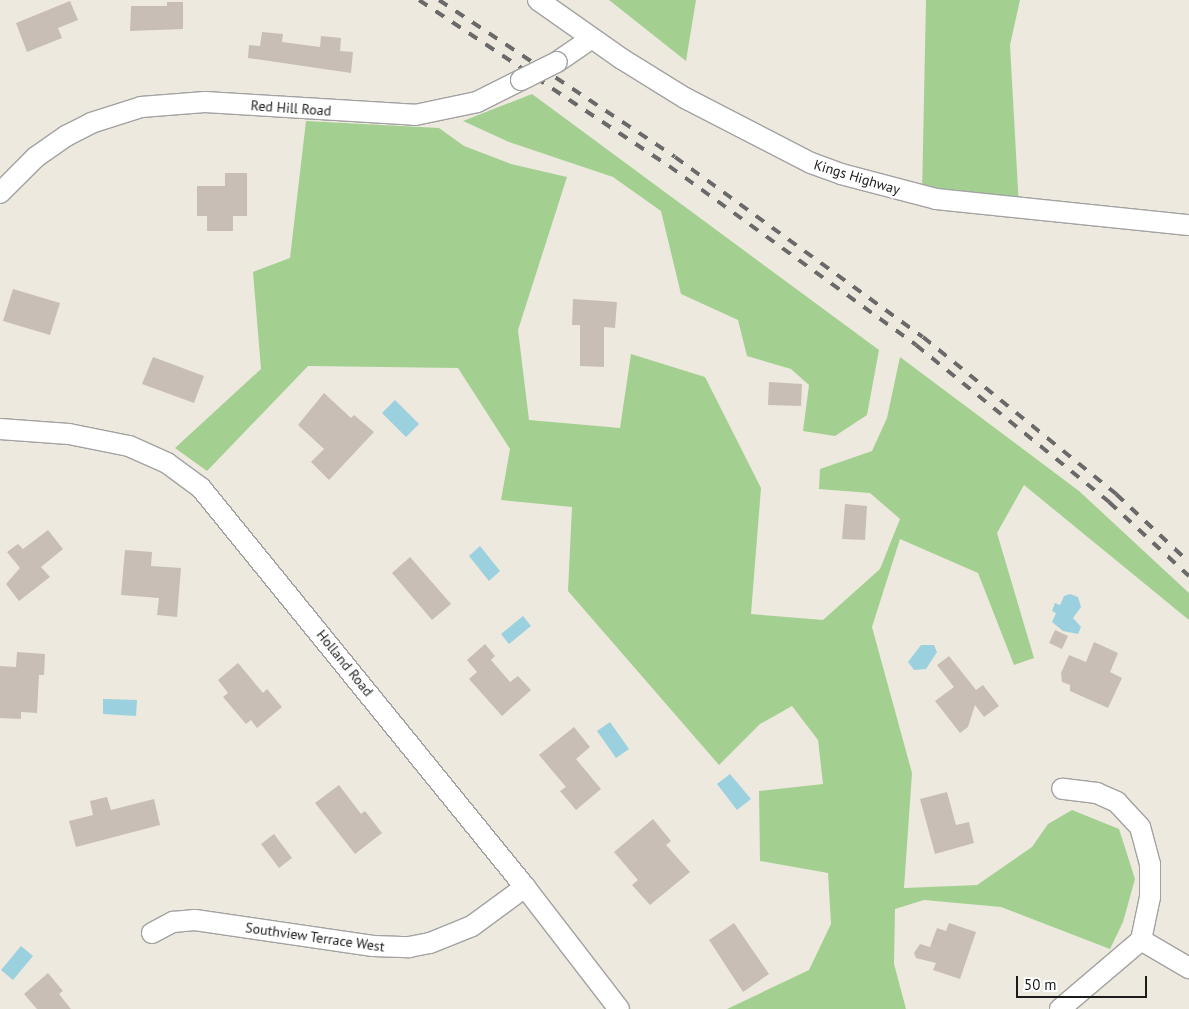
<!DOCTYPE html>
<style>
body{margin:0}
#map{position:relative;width:1189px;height:1009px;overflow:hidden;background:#ede9df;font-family:"PT Sans",sans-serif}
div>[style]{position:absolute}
.forest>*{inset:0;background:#a3d090}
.water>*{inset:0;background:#9bd0df}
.building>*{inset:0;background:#c9beb5}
.roads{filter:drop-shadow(1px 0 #a2a2a2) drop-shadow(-1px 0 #a2a2a2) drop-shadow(0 1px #a2a2a2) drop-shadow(0 -1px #a2a2a2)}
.minor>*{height:20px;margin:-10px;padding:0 10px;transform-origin:10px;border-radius:10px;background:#fff}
.rail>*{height:4px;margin-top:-2px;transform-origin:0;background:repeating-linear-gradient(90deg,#696969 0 10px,transparent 0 20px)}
.bridges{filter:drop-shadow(1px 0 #a2a2a2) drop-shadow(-1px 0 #a2a2a2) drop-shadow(0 1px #a2a2a2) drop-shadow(0 -1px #a2a2a2)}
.minor-bridge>*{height:20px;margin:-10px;padding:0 10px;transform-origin:10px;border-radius:10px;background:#fff}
span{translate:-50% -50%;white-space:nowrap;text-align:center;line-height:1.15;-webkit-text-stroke:5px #fff;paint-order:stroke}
.street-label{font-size:14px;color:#1b1b1b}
.scale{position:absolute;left:1016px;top:976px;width:131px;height:22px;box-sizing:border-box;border:2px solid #1b1b1b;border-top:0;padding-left:6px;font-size:15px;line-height:18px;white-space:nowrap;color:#1b1b1b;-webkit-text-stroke:4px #fff;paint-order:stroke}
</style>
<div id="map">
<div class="forest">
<i style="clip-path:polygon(609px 0,696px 0,686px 61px)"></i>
<i style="clip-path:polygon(926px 0,1020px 0,1010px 45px,1019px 208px,922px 195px)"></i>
<i style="clip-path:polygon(532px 94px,879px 350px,867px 415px,835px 436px,803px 431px,809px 385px,791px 369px,747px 356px,738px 320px,681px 294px,661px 211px,613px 177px,509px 142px,463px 121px)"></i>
<i style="clip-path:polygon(306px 121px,439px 128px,464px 146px,511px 164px,567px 177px,518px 330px,529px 420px,620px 428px,631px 354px,705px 377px,761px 488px,751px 614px,823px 620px,880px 569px,900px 519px,870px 493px,819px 489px,820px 469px,872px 451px,887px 418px,900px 357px,1079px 491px,1189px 593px,1189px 620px,1024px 485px,997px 533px,1034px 658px,1014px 665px,978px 573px,900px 539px,872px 627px,912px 773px,904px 888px,977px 885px,1032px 847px,1048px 824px,1072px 810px,1119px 829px,1135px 879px,1123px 922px,1110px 949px,1001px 907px,924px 900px,895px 909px,894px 964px,906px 1009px,727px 1009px,809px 970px,831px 924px,828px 873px,760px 861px,759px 791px,823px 784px,818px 740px,792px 706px,760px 724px,719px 765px,568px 591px,572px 507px,501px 500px,510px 449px,458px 368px,308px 366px,207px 471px,175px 448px,261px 369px,253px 272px,290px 258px)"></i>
</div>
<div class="water">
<i style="clip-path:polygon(395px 400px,419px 424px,406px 437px,382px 413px)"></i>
<i style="clip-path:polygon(480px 546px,500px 571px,489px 581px,469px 556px)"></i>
<i style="clip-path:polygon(1070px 594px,1078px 597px,1081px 607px,1073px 618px,1081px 627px,1078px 634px,1063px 631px,1052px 622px,1056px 613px,1052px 611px,1055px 603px,1060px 605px,1064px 596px)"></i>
<i style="clip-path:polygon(523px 616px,531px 626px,509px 644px,501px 634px)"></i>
<i style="clip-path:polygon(921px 645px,934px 645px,937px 652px,926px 669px,914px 670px,908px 662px)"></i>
<i style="clip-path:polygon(103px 699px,137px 700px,136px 716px,103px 714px)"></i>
<i style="clip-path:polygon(610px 722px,629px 749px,616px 758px,597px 731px)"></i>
<i style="clip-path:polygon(730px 774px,751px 799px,737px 810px,717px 784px)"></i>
<i style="clip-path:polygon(21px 946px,33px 956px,13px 980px,1px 970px)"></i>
</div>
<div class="building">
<i style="clip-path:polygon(70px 1px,78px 20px,58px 28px,62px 38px,27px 52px,16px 23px)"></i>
<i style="clip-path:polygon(167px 2px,183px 2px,183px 29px,130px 31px,131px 6px,167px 6px)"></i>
<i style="clip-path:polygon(262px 32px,283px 34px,282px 42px,320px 47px,321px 36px,341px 38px,340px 51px,353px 52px,351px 73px,248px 58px,249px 45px,260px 46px)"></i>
<i style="clip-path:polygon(225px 173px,247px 173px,247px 216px,233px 216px,233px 231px,207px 231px,207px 216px,197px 216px,197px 186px,225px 186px)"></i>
<i style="clip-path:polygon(13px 289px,60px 303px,50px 335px,3px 321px)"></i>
<i style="clip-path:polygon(573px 299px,617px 302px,615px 328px,604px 327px,604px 367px,580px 366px,580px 325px,572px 325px)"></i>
<i style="clip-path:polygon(153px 357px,204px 376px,194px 403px,142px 384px)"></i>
<i style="clip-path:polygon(769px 382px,802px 384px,801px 406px,768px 405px)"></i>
<i style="clip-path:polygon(324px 393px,351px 418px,354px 415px,374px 432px,329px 480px,311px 462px,324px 449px,298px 425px)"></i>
<i style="clip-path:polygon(845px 504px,867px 506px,865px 540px,842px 539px)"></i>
<i style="clip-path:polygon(48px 530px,63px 549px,41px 567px,50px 577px,19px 601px,6px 584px,20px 568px,7px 552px,18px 544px,23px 549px)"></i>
<i style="clip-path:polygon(125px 550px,152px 552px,151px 566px,181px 568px,177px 617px,157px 615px,159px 598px,121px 595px)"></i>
<i style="clip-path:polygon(410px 557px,451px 604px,432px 620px,392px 573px)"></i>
<i style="clip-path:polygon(1055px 630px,1068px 636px,1062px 649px,1049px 643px)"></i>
<i style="clip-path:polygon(1094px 642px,1118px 653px,1110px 672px,1122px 678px,1108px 708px,1070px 691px,1070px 685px,1062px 682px,1061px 673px,1069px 655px,1086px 662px)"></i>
<i style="clip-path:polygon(485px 644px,495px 656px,491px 660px,510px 682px,518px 676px,531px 690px,502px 716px,469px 679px,477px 672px,467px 660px)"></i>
<i style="clip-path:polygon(17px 652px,45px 654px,44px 675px,39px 675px,37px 713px,21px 712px,21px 719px,0 718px,0 666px,16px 667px)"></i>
<i style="clip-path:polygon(949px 656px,976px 690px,983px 685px,999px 706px,984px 717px,975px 705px,968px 727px,960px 733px,935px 701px,954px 687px,937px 665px)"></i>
<i style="clip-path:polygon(238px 663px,263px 693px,267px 689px,282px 707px,257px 728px,251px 720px,246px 724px,223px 697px,228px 693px,218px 680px)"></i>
<i style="clip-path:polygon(574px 727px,590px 747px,576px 759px,601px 789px,576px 810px,560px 791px,566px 787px,539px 755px)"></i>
<i style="clip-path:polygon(339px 785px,361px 814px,365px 811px,382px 833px,355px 854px,315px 803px)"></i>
<i style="clip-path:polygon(947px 792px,956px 825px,969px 822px,974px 843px,935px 854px,920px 799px)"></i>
<i style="clip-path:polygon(107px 797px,111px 810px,154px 799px,160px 825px,76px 847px,69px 821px,93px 815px,90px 801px)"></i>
<i style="clip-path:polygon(653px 819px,671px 841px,666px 845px,690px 872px,650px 905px,632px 885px,638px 880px,614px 852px)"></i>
<i style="clip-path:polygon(274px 834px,292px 858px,279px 868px,261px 844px)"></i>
<i style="clip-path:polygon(734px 923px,769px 974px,743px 992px,709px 940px)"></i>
<i style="clip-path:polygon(949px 923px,976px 932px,960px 979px,933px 970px,936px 963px,916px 958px,914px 953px,920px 944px,930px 947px,937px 928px,946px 931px)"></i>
<i style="clip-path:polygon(48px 973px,63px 991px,59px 994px,71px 1009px,37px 1009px,24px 994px)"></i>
</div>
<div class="roads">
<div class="minor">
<i style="left:538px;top:0;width:103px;rotate:35.1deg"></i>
<i style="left:622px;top:59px;width:74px;rotate:31.8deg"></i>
<i style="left:685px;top:98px;width:142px;rotate:27.3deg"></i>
<i style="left:811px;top:163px;width:32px;rotate:20deg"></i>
<i style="left:841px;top:174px;width:98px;rotate:14.7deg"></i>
<i style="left:936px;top:199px;width:254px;rotate:5.9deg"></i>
<i style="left:557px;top:62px;width:42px;rotate:-34.4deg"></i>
<i style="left:0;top:193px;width:51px;rotate:-45deg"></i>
<i style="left:36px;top:157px;width:37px;rotate:-35deg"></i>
<i style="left:66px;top:136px;width:28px;rotate:-27deg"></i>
<i style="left:91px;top:123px;width:52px;rotate:-17.7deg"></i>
<i style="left:141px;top:107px;width:64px;rotate:-4.5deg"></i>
<i style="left:205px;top:102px;width:210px;rotate:3.5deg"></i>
<i style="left:415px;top:115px;width:63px;rotate:-11.8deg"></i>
<i style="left:477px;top:102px;width:49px;rotate:-26.6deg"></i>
<i style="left:0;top:429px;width:69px;rotate:4.1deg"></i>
<i style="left:69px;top:434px;width:61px;rotate:11.3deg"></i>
<i style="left:129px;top:446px;width:42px;rotate:24.1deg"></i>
<i style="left:167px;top:463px;width:42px;rotate:36.3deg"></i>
<i style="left:201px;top:488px;width:514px;rotate:50.92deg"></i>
<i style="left:525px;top:887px;width:154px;rotate:52.4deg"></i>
<i style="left:152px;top:933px;width:24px;rotate:-28deg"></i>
<i style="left:173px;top:922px;width:22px;rotate:-5deg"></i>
<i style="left:195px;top:920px;width:180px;rotate:8.3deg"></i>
<i style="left:373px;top:946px;width:36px;rotate:2deg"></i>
<i style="left:409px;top:947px;width:21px;rotate:-11deg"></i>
<i style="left:430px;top:943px;width:45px;rotate:-22deg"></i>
<i style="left:472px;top:926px;width:66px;rotate:-36.3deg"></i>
<i style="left:1141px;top:940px;width:56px;rotate:30.3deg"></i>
<i style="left:1060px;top:1009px;width:106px;rotate:-40.4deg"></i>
<i style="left:1141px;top:940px;width:44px;rotate:-78.2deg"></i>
<i style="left:1150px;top:897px;width:33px;rotate:-90deg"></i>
<i style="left:1150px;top:864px;width:38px;rotate:-105deg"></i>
<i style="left:1140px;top:827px;width:34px;rotate:-133deg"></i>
<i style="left:1117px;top:802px;width:22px;rotate:-156deg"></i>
<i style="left:1097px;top:793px;width:35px;rotate:-173deg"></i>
</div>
</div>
<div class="rail">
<i style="left:419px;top:0;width:300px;rotate:33.6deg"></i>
<i style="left:669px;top:166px;width:305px;rotate:35.9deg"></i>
<i style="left:916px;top:345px;width:249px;rotate:39.1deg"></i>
<i style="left:1109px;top:502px;width:109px;rotate:42.8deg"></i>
<i style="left:439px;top:0;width:283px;rotate:33.6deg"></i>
<i style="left:675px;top:157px;width:306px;rotate:36deg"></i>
<i style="left:923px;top:337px;width:249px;rotate:39.1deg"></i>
<i style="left:1116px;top:494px;width:100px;rotate:43deg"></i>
</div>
<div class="bridges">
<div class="minor-bridge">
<i style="left:521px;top:80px;width:40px;rotate:-26.6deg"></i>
</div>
</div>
<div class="street-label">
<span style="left:291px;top:108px;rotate:4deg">Red Hill Road</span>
<span style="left:857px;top:177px;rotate:17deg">Kings Highway</span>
<span style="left:345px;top:663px;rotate:51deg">Holland Road</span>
<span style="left:315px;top:937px;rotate:8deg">Southview Terrace West</span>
</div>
<div class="scale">50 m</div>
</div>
